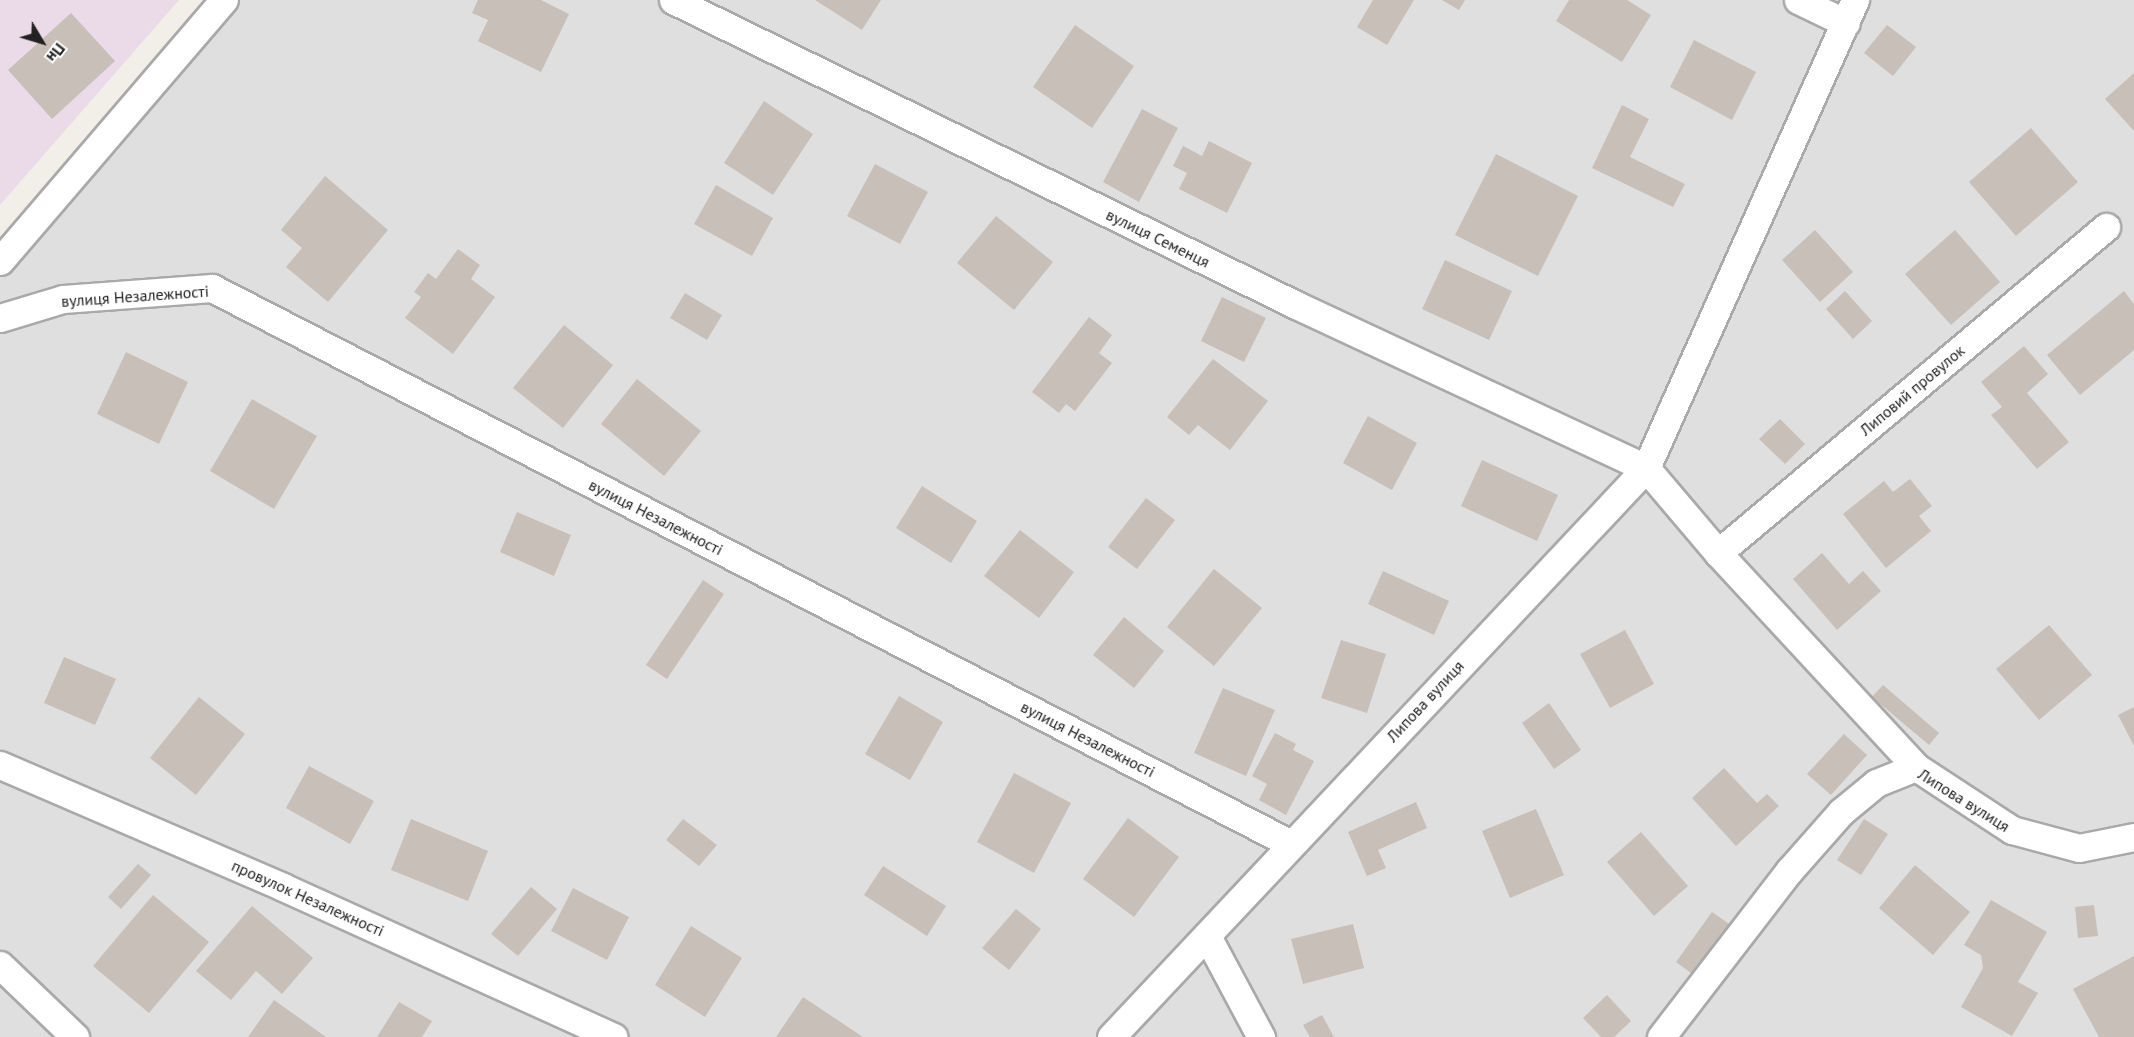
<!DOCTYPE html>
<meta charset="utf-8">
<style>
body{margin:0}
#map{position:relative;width:2134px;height:1037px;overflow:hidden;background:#f2efe9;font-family:"PT Sans",sans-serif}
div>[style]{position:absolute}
.residential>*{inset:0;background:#e0dfdf}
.industrial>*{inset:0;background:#ebdbe8}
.building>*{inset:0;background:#c7bfb8}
.roads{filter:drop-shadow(2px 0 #a9a9a9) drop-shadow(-2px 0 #a9a9a9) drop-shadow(0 2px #a9a9a9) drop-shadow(0 -2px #a9a9a9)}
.minor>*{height:27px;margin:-13.5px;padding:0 13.5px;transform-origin:13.5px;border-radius:13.5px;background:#fff}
span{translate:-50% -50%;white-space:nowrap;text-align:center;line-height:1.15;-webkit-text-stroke:4.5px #fff;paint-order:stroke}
.street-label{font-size:16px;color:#222}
.north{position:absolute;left:12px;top:12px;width:60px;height:60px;-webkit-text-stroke:4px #fff;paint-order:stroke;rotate:128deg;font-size:16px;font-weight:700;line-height:24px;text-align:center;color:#222}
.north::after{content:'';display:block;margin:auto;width:21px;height:27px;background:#222;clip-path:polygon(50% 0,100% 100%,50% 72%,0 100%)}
</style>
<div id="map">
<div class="residential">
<i style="clip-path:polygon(220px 0,2134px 0,2134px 1037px,0 1037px,0 256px)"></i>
</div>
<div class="industrial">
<i style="clip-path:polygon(0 0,179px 0,0 205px)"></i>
</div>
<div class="building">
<i style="clip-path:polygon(478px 0,541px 0,569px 14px,541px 72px,478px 41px,488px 20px,472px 13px)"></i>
<i style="clip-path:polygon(815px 0,881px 0,862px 30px)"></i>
<i style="clip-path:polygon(1373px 0,1414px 0,1387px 45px,1357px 27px)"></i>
<i style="clip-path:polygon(1442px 0,1465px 0,1459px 10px)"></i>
<i style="clip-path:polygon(1569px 0,1627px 0,1651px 15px,1622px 62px,1556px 21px)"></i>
<i style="clip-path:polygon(71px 13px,115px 61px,52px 119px,8px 70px)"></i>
<i style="clip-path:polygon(1075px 25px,1134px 66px,1092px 128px,1033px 87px)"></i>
<i style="clip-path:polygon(1887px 25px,1916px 47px,1893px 76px,1864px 53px)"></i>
<i style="clip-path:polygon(1694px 40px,1756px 72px,1732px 120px,1670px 87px)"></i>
<i style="clip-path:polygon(2134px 73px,2134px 131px,2105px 99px)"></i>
<i style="clip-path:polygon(764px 101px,813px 134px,773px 195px,724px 163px)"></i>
<i style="clip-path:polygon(1622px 105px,1649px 119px,1630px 157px,1685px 184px,1673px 207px,1592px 168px)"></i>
<i style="clip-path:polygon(1142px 109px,1178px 128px,1139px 202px,1103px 182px)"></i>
<i style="clip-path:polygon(2031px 128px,2078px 182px,2016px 236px,1969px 182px)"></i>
<i style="clip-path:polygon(1209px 141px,1252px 163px,1227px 213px,1179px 189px,1187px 173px,1173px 166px,1183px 146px,1202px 156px)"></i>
<i style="clip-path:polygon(1496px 154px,1578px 196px,1538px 276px,1455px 235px)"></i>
<i style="clip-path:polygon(875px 164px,928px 192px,900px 244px,847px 216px)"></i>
<i style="clip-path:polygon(325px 176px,388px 230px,328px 302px,286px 267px,302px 248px,281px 230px)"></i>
<i style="clip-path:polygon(716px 185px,773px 218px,752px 256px,694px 224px)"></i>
<i style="clip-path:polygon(996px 216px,1053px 262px,1014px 310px,957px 263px)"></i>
<i style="clip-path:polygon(1815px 230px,1853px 272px,1820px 302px,1782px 260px)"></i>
<i style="clip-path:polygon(1955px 230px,2000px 282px,1951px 325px,1905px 274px)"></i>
<i style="clip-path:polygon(458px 249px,480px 265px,471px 279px,495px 297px,453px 354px,405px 318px,421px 297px,414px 292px,428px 273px,436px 279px)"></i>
<i style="clip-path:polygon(1445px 260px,1512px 291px,1489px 340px,1422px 309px)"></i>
<i style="clip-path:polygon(1845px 291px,1872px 321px,1853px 339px,1826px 309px)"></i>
<i style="clip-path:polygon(2124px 291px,2134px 304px,2134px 350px,2080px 395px,2047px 355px)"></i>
<i style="clip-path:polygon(685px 293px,722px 315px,707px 340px,670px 318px)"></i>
<i style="clip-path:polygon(1222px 297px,1266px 318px,1244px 362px,1201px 341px)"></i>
<i style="clip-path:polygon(1089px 317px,1112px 335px,1099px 353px,1112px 363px,1075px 411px,1066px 404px,1059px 413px,1032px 392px)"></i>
<i style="clip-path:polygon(564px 325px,613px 365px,563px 428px,513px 388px)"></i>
<i style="clip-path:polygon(2024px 346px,2048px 374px,2027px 393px,2069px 442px,2037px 469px,1991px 415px,2002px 407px,1981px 382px)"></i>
<i style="clip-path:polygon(126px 352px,188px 382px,159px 444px,97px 414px)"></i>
<i style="clip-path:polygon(1213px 359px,1268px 401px,1230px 450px,1198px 425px,1189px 435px,1167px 417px)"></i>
<i style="clip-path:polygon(637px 379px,701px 431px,664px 476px,601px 424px)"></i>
<i style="clip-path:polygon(252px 399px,317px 436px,274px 509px,210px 471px)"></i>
<i style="clip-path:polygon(1368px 416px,1417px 443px,1392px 490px,1343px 463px)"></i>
<i style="clip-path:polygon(1780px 419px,1805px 444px,1785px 464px,1759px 439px)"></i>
<i style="clip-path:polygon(1482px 460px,1558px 495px,1537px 541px,1461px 506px)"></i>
<i style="clip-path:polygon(1910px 479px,1932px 506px,1919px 516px,1931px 531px,1886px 568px,1843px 514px,1884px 481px,1893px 492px)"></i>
<i style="clip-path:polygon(922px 486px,977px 521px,951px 563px,896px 528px)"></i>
<i style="clip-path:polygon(1146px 498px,1175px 520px,1137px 569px,1108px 547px)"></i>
<i style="clip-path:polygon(517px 512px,571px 535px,554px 576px,500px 552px)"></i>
<i style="clip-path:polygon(1020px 530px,1074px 572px,1039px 618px,984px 576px)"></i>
<i style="clip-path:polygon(1822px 553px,1849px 584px,1863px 571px,1881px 591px,1837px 630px,1793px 579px)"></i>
<i style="clip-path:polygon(1214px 569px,1262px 608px,1214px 666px,1167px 627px)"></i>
<i style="clip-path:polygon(1383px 571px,1449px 601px,1434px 635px,1368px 604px)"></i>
<i style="clip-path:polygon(703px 580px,724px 594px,667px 679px,646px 665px)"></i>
<i style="clip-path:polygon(1124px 617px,1164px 651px,1134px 688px,1093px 655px)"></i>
<i style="clip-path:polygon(2049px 625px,2092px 675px,2039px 720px,1996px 669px)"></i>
<i style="clip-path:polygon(1625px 630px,1654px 684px,1610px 708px,1580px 654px)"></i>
<i style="clip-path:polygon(1341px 640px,1386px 654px,1367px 713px,1321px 698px)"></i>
<i style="clip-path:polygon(64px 657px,116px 679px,95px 725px,44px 703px)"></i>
<i style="clip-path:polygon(1883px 685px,1939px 733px,1929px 745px,1872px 697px)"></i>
<i style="clip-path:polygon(1223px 688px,1275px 710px,1246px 776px,1194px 753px)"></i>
<i style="clip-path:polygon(899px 696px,943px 722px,910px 780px,865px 754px)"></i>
<i style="clip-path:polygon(199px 697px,245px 734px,196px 795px,150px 758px)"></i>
<i style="clip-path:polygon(1549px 703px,1581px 750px,1554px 769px,1522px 723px)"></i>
<i style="clip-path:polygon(2134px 707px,2134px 746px,2118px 715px)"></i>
<i style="clip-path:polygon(1275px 733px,1296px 744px,1293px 750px,1314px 761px,1286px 815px,1259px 800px,1267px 784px,1252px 776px)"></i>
<i style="clip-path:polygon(1844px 734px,1867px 755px,1831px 795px,1807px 774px)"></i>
<i style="clip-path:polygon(309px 766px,374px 801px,350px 844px,286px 808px)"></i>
<i style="clip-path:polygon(1724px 768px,1757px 803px,1767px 794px,1779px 806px,1736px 846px,1692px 798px)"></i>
<i style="clip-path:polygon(1014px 773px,1071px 803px,1034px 873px,977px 842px)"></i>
<i style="clip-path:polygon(1416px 802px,1427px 828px,1378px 850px,1386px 868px,1367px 876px,1348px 832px)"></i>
<i style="clip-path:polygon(1536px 809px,1564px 875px,1510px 898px,1482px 831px)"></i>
<i style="clip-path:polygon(1128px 818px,1179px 857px,1134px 917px,1083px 879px)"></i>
<i style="clip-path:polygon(411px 819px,488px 851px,468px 901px,391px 870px)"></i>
<i style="clip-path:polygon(683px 819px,717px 845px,699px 866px,666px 840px)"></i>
<i style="clip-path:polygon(1864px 819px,1888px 834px,1861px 875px,1837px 860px)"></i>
<i style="clip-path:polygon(1641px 832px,1688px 886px,1654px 916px,1607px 862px)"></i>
<i style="clip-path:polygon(138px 864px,151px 875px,121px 909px,108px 897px)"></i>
<i style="clip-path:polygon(1915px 865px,1970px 912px,1933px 955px,1879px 908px)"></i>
<i style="clip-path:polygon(883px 866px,946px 906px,927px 936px,864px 895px)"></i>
<i style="clip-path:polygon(531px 887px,557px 909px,518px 956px,491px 934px)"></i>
<i style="clip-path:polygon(573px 888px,629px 917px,607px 960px,551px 931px)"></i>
<i style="clip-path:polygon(153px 895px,209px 942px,149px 1013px,93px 966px)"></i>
<i style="clip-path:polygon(1991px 900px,2047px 932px,2018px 982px,2038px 993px,2012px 1036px,1961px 1007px,1983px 968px,1981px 955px,1964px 945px)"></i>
<i style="clip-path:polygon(2094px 905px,2098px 936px,2078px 938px,2075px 907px)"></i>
<i style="clip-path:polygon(252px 906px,313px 958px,282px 994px,256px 971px,231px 1000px,196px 971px)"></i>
<i style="clip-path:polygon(1016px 909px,1041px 929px,1009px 970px,982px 948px)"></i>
<i style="clip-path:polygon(1712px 912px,1735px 928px,1698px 978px,1676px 962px)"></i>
<i style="clip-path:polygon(1353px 924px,1364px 968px,1303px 984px,1291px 939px)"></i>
<i style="clip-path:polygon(691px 926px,742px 958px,705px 1017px,655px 985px)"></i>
<i style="clip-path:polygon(2134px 956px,2134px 1037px,2099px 1037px,2073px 989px)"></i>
<i style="clip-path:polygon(1607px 995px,1631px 1021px,1614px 1037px,1601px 1037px,1583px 1018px)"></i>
<i style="clip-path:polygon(803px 997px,863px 1037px,776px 1037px)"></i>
<i style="clip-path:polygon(274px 1000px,326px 1037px,248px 1037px)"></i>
<i style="clip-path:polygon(399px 1002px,432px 1021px,422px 1037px,377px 1037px)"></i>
<i style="clip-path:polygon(1322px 1015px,1334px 1037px,1310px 1037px,1303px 1025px)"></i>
</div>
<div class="roads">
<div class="minor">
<i style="left:673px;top:0;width:694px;rotate:26.08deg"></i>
<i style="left:1296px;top:305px;width:386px;rotate:25deg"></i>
<i style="left:1646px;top:468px;width:111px;rotate:49.7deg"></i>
<i style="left:1718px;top:553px;width:292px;rotate:47.2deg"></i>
<i style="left:1798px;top:0;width:53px;rotate:25.6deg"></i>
<i style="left:0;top:261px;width:344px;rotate:-49.4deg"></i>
<i style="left:0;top:318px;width:66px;rotate:-16.8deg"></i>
<i style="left:63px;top:299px;width:149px;rotate:-4.2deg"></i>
<i style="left:212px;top:288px;width:1214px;rotate:27.26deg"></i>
<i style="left:1718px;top:553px;width:507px;rotate:-40.04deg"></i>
<i style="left:0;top:765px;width:308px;rotate:23.3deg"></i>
<i style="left:283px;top:887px;width:363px;rotate:24.4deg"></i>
<i style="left:1207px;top:936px;width:115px;rotate:61.9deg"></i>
<i style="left:0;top:965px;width:104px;rotate:43.8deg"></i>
<i style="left:1111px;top:1037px;width:781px;rotate:-46.76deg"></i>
<i style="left:1646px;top:468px;width:513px;rotate:-65.94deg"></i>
<i style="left:1661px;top:1037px;width:210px;rotate:-52.4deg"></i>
<i style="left:1789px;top:871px;width:79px;rotate:-48.6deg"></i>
<i style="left:1841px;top:812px;width:45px;rotate:-39.6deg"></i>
<i style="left:1876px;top:783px;width:43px;rotate:-21.8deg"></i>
<i style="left:1916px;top:767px;width:115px;rotate:33.3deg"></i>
<i style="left:2012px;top:830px;width:69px;rotate:15deg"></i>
<i style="left:2079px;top:848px;width:56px;rotate:-11.3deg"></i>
</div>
</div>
<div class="street-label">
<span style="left:1158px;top:238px;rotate:26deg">вулиця Семенця</span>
<span style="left:135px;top:296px;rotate:-4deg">вулиця Незалежності</span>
<span style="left:1912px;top:390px;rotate:-40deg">Липовий провулок</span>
<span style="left:656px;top:517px;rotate:27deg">вулиця Незалежності</span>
<span style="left:1425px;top:701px;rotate:-47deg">Липова вулиця</span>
<span style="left:1088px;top:739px;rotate:27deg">вулиця Незалежності</span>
<span style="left:1964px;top:800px;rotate:32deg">Липова вулиця</span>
<span style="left:308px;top:898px;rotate:24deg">провулок Незалежності</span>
</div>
<div class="north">Пн</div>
</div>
